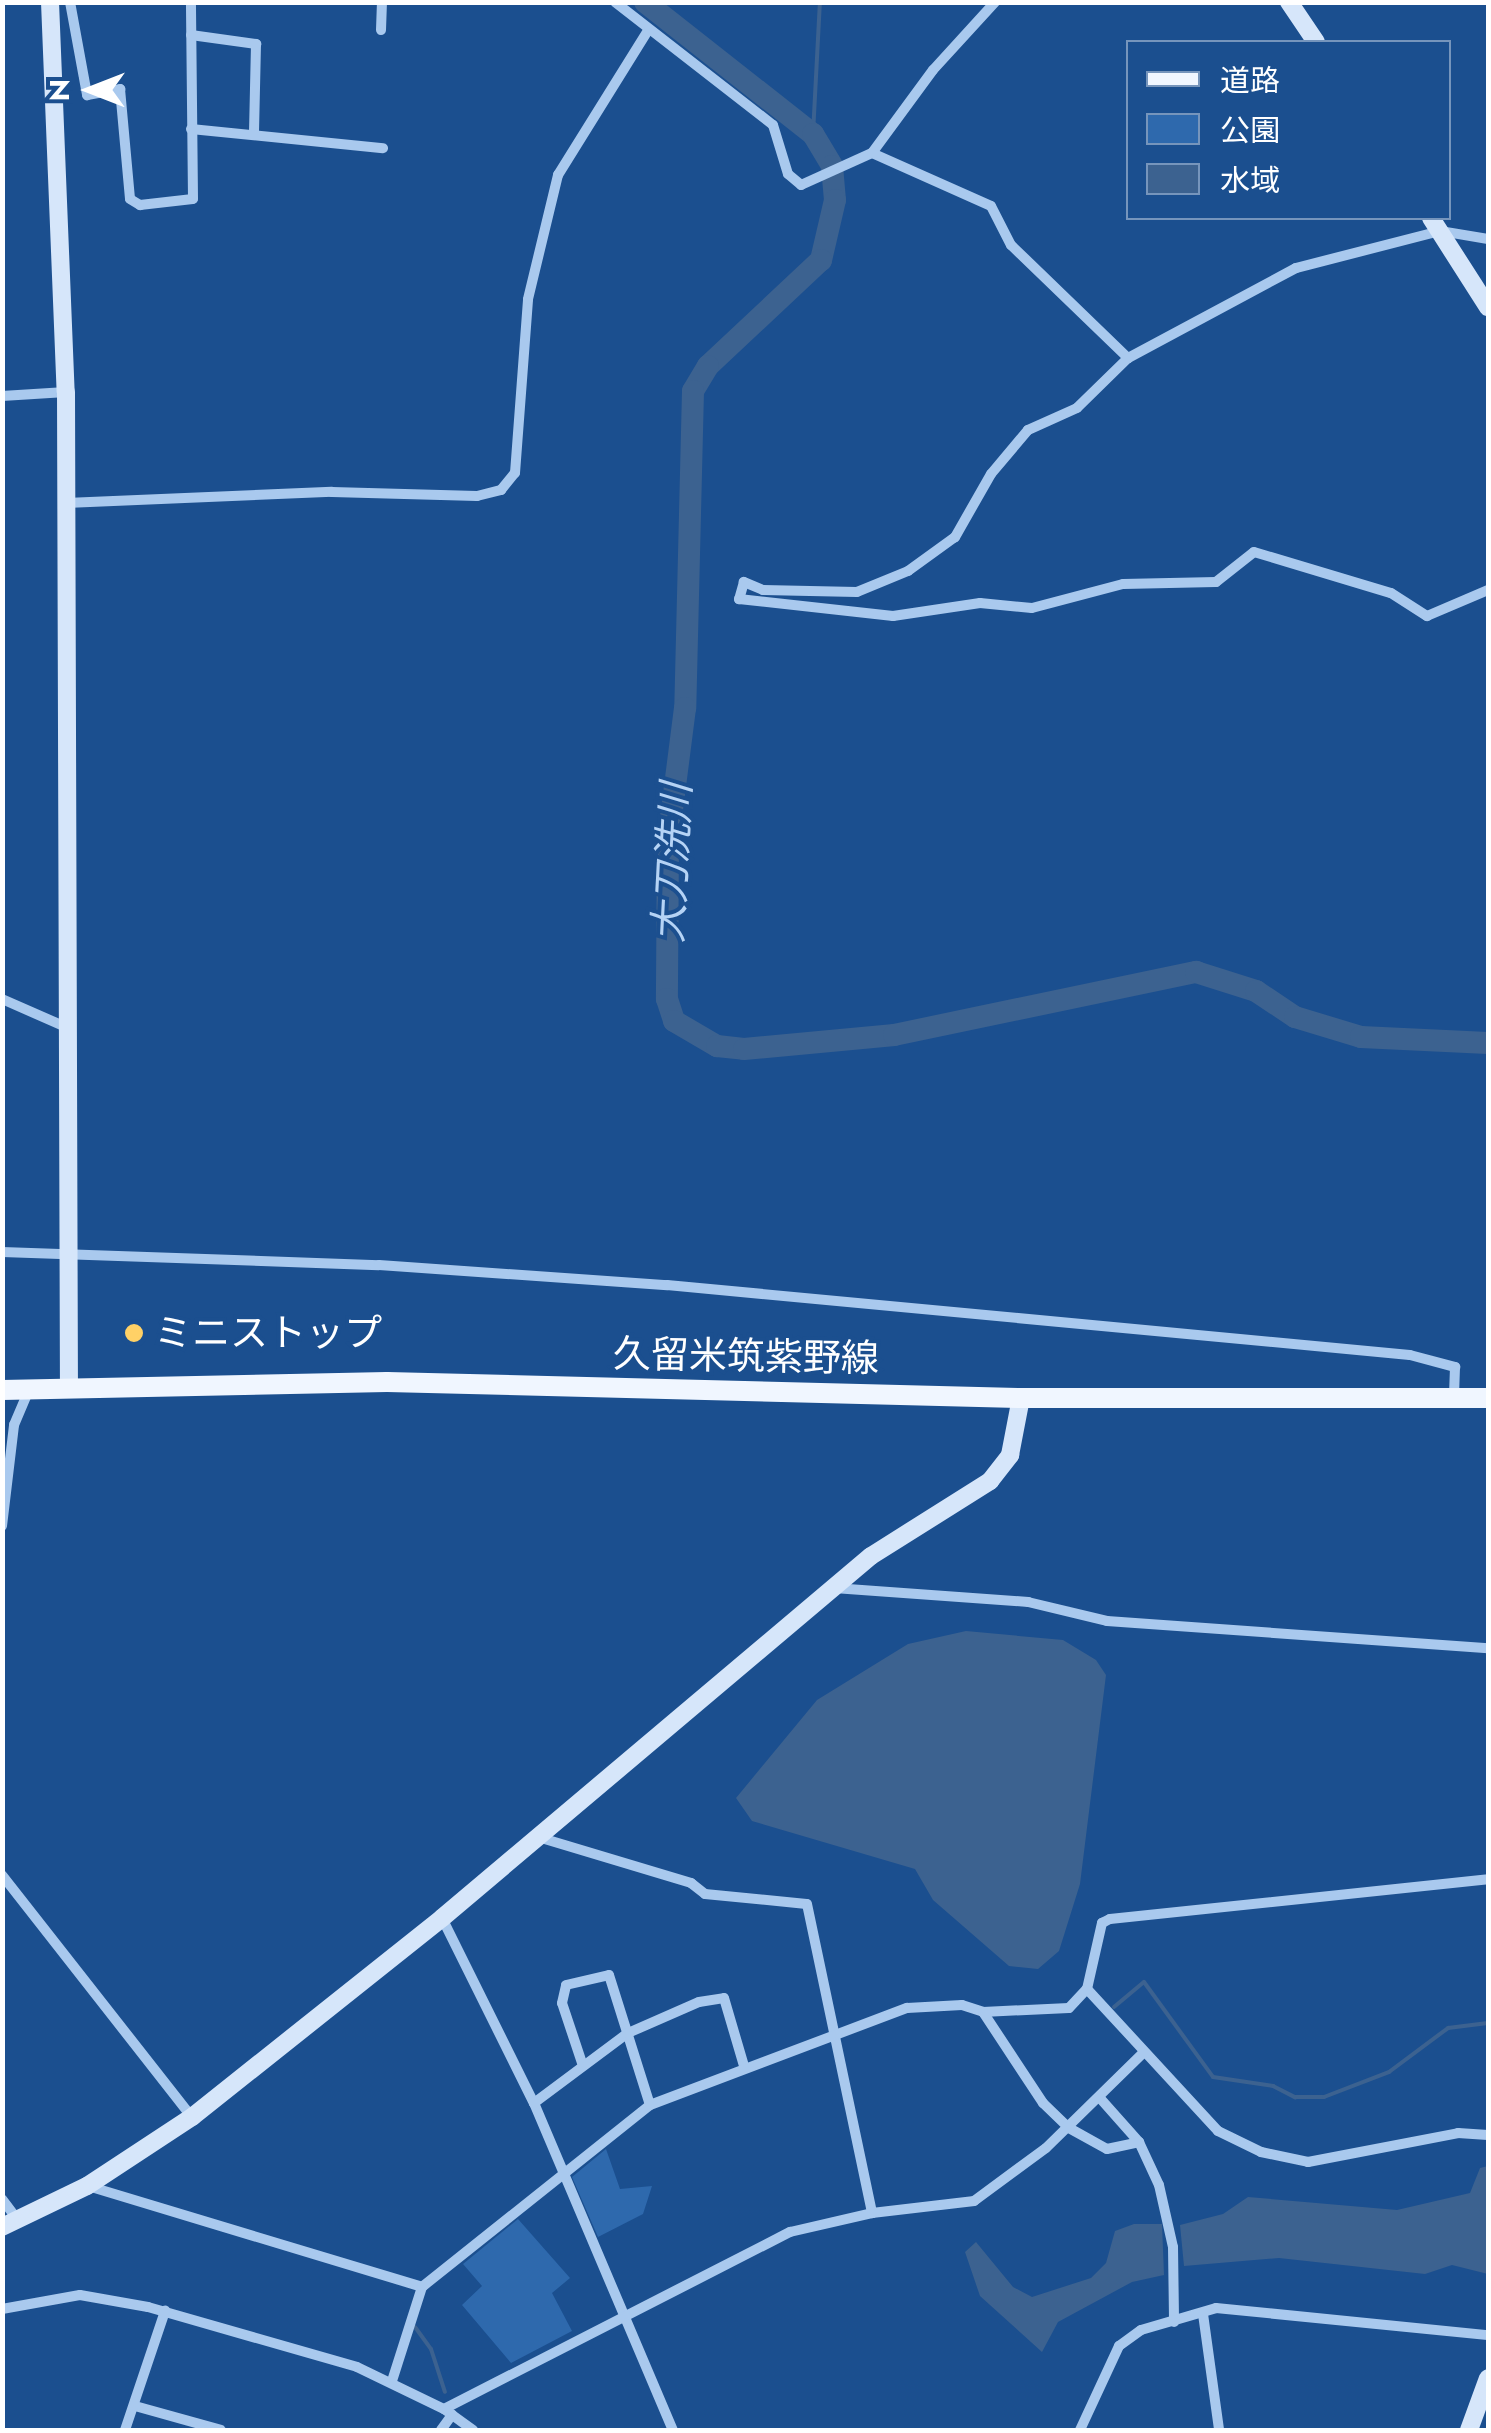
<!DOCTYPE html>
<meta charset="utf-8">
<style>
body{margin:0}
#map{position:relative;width:1491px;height:2433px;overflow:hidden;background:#1b4f8f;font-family:Jost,"Noto Sans JP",sans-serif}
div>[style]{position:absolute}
.green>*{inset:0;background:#2e69ad}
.water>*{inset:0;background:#3c6290}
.stream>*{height:4px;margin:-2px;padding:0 2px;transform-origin:2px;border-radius:2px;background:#3c6290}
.river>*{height:22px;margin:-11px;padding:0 11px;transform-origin:11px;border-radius:11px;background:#3c6290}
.street>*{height:10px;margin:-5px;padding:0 5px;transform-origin:5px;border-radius:5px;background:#a9c9ee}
.secondary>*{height:18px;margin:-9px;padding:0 9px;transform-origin:9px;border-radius:9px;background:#d6e6fa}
.primary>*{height:20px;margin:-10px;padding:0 10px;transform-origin:10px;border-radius:10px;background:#f0f6ff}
.dots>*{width:28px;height:28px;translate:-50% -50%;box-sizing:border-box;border:5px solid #1b4f8f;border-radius:50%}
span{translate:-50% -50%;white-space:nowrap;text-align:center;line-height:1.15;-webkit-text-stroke:8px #1b4f8f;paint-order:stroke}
.poi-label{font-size:38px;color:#fff}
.left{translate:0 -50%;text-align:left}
.street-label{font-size:38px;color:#fff}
.water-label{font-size:40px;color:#b5d3f5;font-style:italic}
.frame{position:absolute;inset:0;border:5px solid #fff;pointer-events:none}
.legend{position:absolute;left:1126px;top:40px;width:325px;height:180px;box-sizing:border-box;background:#1b4f8f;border:2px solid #7695bc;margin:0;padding:12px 18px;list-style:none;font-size:30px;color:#fff}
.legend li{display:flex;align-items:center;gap:20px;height:50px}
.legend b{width:50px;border:2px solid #7695bc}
.north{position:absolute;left:40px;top:40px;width:100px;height:100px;-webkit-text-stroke:8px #1b4f8f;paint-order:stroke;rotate:270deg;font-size:28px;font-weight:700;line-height:40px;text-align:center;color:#fff}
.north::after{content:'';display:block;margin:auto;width:35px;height:45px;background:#fff;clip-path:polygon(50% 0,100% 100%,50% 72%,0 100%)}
</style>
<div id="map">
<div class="green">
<i style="clip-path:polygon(606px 2149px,620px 2189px,652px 2186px,643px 2214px,598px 2237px,572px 2177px)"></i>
<i style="clip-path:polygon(518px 2219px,570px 2278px,552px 2293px,572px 2331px,511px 2363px,462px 2305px,482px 2286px,463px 2264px)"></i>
</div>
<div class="water">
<i style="clip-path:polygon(966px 1631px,1063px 1640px,1096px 1660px,1106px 1675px,1080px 1884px,1059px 1951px,1038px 1969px,1009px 1966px,933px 1900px,915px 1869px,752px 1821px,736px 1798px,817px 1700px,908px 1644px)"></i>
<i style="clip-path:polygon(1488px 2166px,1488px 2274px,1452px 2265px,1425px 2274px,1279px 2258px,1184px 2266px,1180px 2225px,1223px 2214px,1248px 2197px,1397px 2210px,1470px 2193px,1480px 2168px)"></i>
<i style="clip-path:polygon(1134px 2224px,1162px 2224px,1164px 2275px,1132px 2282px,1058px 2322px,1042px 2352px,980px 2296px,965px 2252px,976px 2242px,1013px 2287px,1032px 2297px,1091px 2278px,1106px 2263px,1115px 2231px)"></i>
</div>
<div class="stream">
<i style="left:813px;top:134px;width:132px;rotate:-87deg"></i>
<i style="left:1114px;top:2007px;width:39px;rotate:-40deg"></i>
<i style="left:1144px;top:1982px;width:117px;rotate:54deg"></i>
<i style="left:1213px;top:2077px;width:61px;rotate:8.5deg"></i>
<i style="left:1273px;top:2086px;width:25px;rotate:27deg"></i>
<i style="left:1295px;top:2097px;width:29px"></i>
<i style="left:1324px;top:2097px;width:70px;rotate:-21deg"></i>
<i style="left:1389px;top:2072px;width:74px;rotate:-36.7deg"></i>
<i style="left:1448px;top:2028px;width:40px;rotate:-7.1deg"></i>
<i style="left:415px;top:2327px;width:27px;rotate:54deg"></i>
<i style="left:431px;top:2349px;width:45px;rotate:72deg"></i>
</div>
<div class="river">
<i style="left:645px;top:2px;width:214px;rotate:38.2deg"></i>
<i style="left:813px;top:134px;width:37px;rotate:59deg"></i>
<i style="left:832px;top:166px;width:34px;rotate:85deg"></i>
<i style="left:835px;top:200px;width:62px;rotate:103.1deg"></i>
<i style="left:821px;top:260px;width:155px;rotate:136.8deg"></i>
<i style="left:708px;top:366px;width:29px;rotate:121deg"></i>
<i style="left:693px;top:391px;width:317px;rotate:91.4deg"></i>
<i style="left:685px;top:708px;width:134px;rotate:97.3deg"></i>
<i style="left:668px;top:841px;width:158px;rotate:90.4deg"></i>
<i style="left:667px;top:999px;width:23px;rotate:72deg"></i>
<i style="left:674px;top:1021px;width:50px;rotate:30.2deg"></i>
<i style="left:717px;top:1046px;width:27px;rotate:6deg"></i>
<i style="left:744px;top:1049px;width:151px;rotate:-5.3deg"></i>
<i style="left:894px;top:1035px;width:309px;rotate:-11.8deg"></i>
<i style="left:1196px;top:972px;width:63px;rotate:17.6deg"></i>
<i style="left:1256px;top:991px;width:47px;rotate:33.7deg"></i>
<i style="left:1295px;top:1017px;width:69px;rotate:16.9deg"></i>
<i style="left:1361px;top:1037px;width:127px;rotate:2.7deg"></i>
</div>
<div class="street">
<i style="left:70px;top:2px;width:95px;rotate:79.6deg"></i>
<i style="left:87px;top:95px;width:34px;rotate:-10deg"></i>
<i style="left:120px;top:89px;width:110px;rotate:84.8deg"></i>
<i style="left:130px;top:199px;width:12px;rotate:31deg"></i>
<i style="left:140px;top:205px;width:53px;rotate:-6.5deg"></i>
<i style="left:193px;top:199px;width:197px;rotate:-90.6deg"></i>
<i style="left:615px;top:2px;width:200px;rotate:37.9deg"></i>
<i style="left:773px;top:125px;width:51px;rotate:73deg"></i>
<i style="left:788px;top:174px;width:17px;rotate:40deg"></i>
<i style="left:801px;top:185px;width:78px;rotate:-24.3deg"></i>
<i style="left:872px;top:153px;width:103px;rotate:-53.7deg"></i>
<i style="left:933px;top:70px;width:92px;rotate:-47.6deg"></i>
<i style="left:381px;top:30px;width:28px;rotate:-88deg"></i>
<i style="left:191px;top:35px;width:66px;rotate:7.9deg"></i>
<i style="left:256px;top:44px;width:88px;rotate:91.3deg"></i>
<i style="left:191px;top:129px;width:193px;rotate:5.7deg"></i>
<i style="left:872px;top:153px;width:130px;rotate:24deg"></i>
<i style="left:991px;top:206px;width:44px;rotate:62.9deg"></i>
<i style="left:1011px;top:245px;width:163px;rotate:44deg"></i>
<i style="left:1488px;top:239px;width:49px;rotate:-170.5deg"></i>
<i style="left:1440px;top:231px;width:149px;rotate:165.6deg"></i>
<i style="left:1296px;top:268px;width:191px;rotate:151.8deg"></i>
<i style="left:1128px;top:358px;width:71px;rotate:135.6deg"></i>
<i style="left:1077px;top:408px;width:54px;rotate:155.8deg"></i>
<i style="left:1028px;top:430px;width:57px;rotate:130.1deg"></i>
<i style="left:991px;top:474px;width:73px;rotate:119.7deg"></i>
<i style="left:955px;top:537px;width:58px;rotate:144.1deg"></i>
<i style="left:908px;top:571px;width:55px;rotate:157.6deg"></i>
<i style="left:857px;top:592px;width:94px;rotate:-178.8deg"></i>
<i style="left:763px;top:590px;width:21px;rotate:-157deg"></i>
<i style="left:744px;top:582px;width:18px;rotate:106deg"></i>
<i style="left:739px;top:599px;width:155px;rotate:6.3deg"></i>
<i style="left:893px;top:616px;width:88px;rotate:-8.5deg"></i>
<i style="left:980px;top:603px;width:52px;rotate:5.5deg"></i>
<i style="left:1032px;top:608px;width:94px;rotate:-14.8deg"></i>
<i style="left:1123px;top:584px;width:93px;rotate:-1.2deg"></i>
<i style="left:1216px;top:582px;width:48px;rotate:-38.3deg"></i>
<i style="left:1254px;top:552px;width:143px;rotate:16.7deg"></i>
<i style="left:1391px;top:593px;width:43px;rotate:32.6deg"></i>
<i style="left:1427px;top:616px;width:66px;rotate:-23.1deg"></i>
<i style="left:2px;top:396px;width:64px;rotate:-3.6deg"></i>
<i style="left:66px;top:503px;width:266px;rotate:-2.4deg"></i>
<i style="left:332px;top:492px;width:145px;rotate:1.6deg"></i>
<i style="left:477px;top:496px;width:25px;rotate:-14deg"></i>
<i style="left:501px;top:490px;width:22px;rotate:-51deg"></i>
<i style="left:515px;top:473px;width:174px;rotate:-85.7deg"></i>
<i style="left:528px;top:299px;width:128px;rotate:-76.4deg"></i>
<i style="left:558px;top:175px;width:168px;rotate:-58.1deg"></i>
<i style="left:2px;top:999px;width:72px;rotate:23.7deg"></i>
<i style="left:2px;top:1252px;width:377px;rotate:2deg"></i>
<i style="left:379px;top:1265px;width:289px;rotate:4deg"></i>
<i style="left:667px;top:1285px;width:746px;rotate:5.38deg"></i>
<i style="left:1410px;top:1355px;width:47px;rotate:14.9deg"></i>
<i style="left:1455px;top:1367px;width:31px;rotate:92deg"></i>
<i style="left:2px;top:1526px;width:102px;rotate:-83.2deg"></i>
<i style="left:14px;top:1425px;width:39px;rotate:-67deg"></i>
<i style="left:834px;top:1588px;width:195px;rotate:4.1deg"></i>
<i style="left:1028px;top:1602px;width:81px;rotate:13.5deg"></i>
<i style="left:1107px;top:1621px;width:382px;rotate:4.1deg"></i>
<i style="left:538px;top:1837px;width:160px;rotate:16.7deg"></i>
<i style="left:691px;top:1883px;width:18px;rotate:38deg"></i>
<i style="left:705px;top:1894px;width:102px;rotate:5.6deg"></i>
<i style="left:807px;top:1904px;width:316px;rotate:78.1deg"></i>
<i style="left:2px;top:1875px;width:308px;rotate:51.9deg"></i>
<i style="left:442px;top:1918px;width:207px;rotate:63.6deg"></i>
<i style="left:534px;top:2103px;width:355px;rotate:67deg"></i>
<i style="left:1087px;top:1989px;width:193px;rotate:47.3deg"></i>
<i style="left:1218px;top:2131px;width:48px;rotate:26deg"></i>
<i style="left:1261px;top:2152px;width:48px;rotate:12deg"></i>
<i style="left:1308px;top:2162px;width:153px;rotate:-10.9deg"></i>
<i style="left:1458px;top:2133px;width:30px;rotate:4deg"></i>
<i style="left:983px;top:2012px;width:86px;rotate:-2.7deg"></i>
<i style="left:1069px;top:2008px;width:26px;rotate:-47deg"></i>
<i style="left:1087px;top:1989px;width:68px;rotate:-77.2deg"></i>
<i style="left:1102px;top:1923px;width:9px;rotate:-27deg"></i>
<i style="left:1110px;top:1919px;width:380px;rotate:-6deg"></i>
<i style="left:582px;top:2063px;width:63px;rotate:-108.4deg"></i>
<i style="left:562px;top:2003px;width:18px;rotate:-77deg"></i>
<i style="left:566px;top:1985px;width:44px;rotate:-13.1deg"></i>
<i style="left:609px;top:1975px;width:136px;rotate:72.5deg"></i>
<i style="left:1099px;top:2097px;width:60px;rotate:48.4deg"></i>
<i style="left:1139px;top:2142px;width:47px;rotate:65.1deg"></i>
<i style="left:1159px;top:2185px;width:64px;rotate:77.3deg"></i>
<i style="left:1173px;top:2247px;width:75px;rotate:89.2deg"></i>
<i style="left:534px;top:2103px;width:117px;rotate:-36.7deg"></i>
<i style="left:628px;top:2033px;width:77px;rotate:-23.6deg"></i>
<i style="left:699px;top:2002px;width:25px;rotate:-9deg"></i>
<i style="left:724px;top:1998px;width:71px;rotate:73.6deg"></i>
<i style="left:88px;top:2186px;width:349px;rotate:16.8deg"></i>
<i style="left:2px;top:2199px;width:25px;rotate:53deg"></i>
<i style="left:2px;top:2309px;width:79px;rotate:-10.2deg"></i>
<i style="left:80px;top:2295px;width:69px;rotate:10deg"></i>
<i style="left:148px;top:2307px;width:217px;rotate:16deg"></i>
<i style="left:357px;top:2367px;width:97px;rotate:25.8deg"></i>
<i style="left:444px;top:2409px;width:36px;rotate:36deg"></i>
<i style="left:1203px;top:2314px;width:117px;rotate:82.1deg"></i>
<i style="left:392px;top:2381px;width:99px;rotate:-72.3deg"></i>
<i style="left:422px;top:2287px;width:292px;rotate:-38.6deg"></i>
<i style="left:650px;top:2105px;width:275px;rotate:-20.7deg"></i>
<i style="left:907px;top:2008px;width:55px;rotate:-3.1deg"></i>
<i style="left:962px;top:2005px;width:22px;rotate:18deg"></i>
<i style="left:983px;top:2012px;width:109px;rotate:56.6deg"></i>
<i style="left:1043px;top:2103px;width:36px;rotate:44deg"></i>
<i style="left:1069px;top:2128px;width:43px;rotate:28.9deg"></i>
<i style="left:1107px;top:2149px;width:33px;rotate:-12deg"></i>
<i style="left:135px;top:2406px;width:89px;rotate:15.6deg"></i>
<i style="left:444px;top:2409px;width:389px;rotate:-27.1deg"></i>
<i style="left:790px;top:2232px;width:84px;rotate:-13deg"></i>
<i style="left:872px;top:2213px;width:103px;rotate:-6.7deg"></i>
<i style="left:974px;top:2201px;width:89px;rotate:-36.4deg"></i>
<i style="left:1046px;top:2148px;width:136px;rotate:-44.4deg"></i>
<i style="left:125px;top:2430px;width:126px;rotate:-71.4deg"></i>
<i style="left:441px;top:2430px;width:19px;rotate:-54deg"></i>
<i style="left:1080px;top:2430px;width:93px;rotate:-65.1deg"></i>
<i style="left:1119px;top:2346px;width:27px;rotate:-36deg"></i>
<i style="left:1141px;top:2330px;width:78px;rotate:-16.3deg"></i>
<i style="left:1216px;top:2308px;width:273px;rotate:5.7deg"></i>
</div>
<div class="secondary">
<i style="left:50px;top:2px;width:390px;rotate:87.7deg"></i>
<i style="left:66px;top:392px;width:995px;rotate:89.83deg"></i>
<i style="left:1289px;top:2px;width:48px;rotate:56deg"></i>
<i style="left:1431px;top:218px;width:106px;rotate:57.4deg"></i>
<i style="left:2px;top:2227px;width:94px;rotate:-25.8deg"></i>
<i style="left:87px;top:2186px;width:126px;rotate:-33.3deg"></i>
<i style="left:192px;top:2117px;width:320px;rotate:-38.5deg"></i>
<i style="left:442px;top:1918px;width:561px;rotate:-40.16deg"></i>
<i style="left:871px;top:1556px;width:141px;rotate:-32.2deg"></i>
<i style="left:990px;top:1481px;width:33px;rotate:-52deg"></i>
<i style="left:1010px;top:1455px;width:58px;rotate:-79.1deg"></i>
<i style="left:1469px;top:2430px;width:55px;rotate:-69.9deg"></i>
</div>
<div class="primary">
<i style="left:2px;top:1390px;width:385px;rotate:-1.2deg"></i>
<i style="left:387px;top:1382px;width:634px;rotate:1.45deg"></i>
<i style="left:1021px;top:1398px;width:467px"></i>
</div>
<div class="dots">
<i style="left:134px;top:1333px;background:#ffd166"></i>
</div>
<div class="poi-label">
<span class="left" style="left:154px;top:1333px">ミニストップ</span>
</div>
<div class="street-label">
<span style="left:746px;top:1356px;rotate:1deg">久留米筑紫野線</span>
</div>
<div class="water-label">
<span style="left:672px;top:863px;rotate:-87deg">大刀洗川</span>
</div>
<div class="frame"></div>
<ul class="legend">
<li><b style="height:12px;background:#f0f6ff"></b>道路</li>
<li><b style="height:28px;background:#2e69ad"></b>公園</li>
<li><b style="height:28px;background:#3c6290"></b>水域</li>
</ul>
<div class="north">N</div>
</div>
